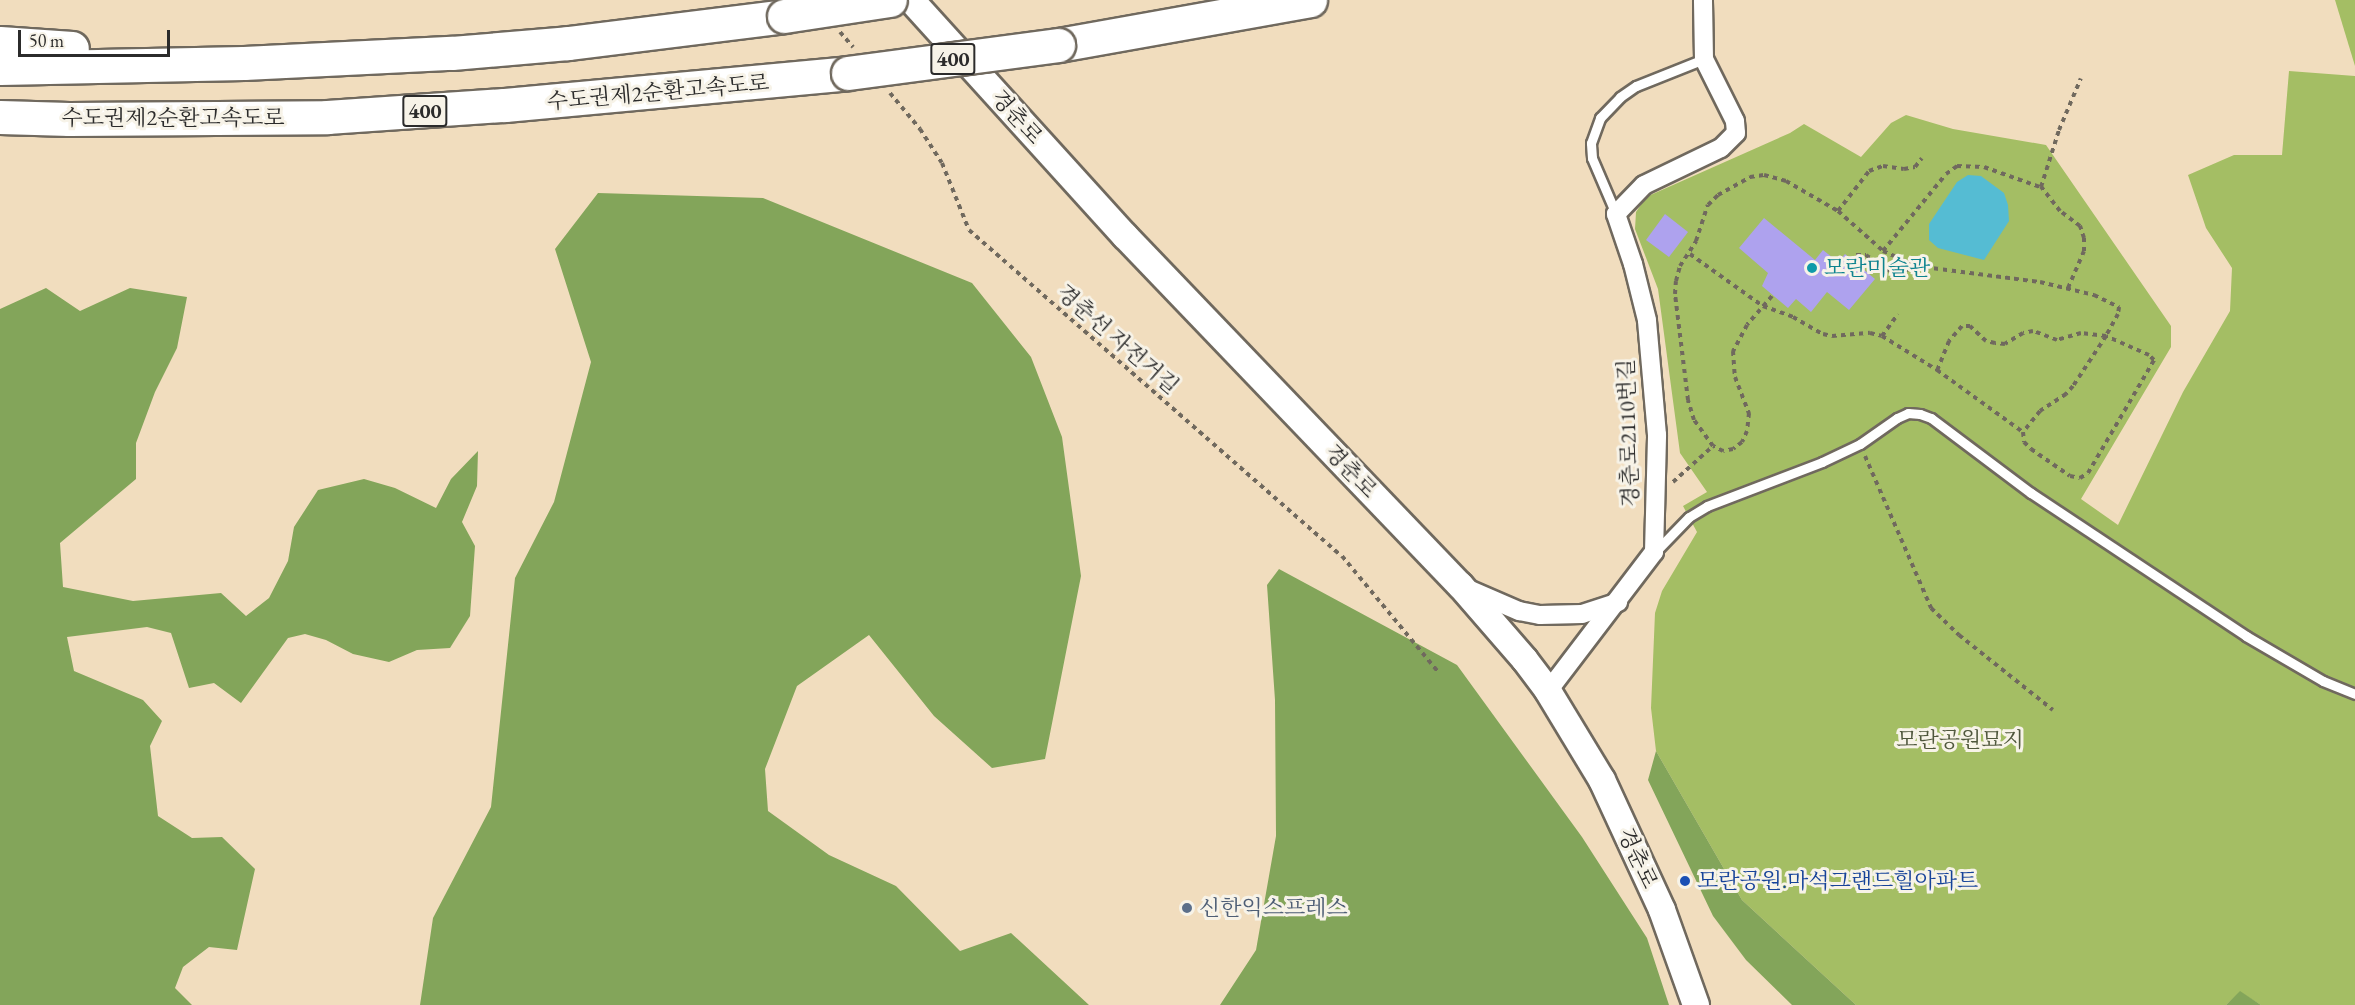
<!DOCTYPE html>
<meta charset="utf-8">
<style>
body{margin:0}
#map{position:relative;width:2355px;height:1005px;overflow:hidden;background:#f1ddbe;font-family:"EB Garamond","Noto Serif KR",serif}
div>[style]{position:absolute}
.green>*{inset:0;background:#a4be64}
.forest>*{inset:0;background:#83a55a}
.water>*{inset:0;background:#55bcd3}
.building>*{inset:0;background:#aea2ee}
.path>*{height:4px;margin-top:-2px;transform-origin:0;background:repeating-linear-gradient(90deg,#70695e 0 4.5px,transparent 0 9px)}
.roads{filter:drop-shadow(2px 0 #70695e) drop-shadow(-2px 0 #70695e) drop-shadow(0 2px #70695e) drop-shadow(0 -2px #70695e)}
.lane>*{height:9px;margin:-4.5px;padding:0 4.5px;transform-origin:4.5px;border-radius:4.5px;background:#fff}
.street>*{height:18px;margin:-9px;padding:0 9px;transform-origin:9px;border-radius:9px;background:#fff}
.secondary>*{height:26px;margin:-13px;padding:0 13px;transform-origin:13px;border-radius:13px;background:#fff}
.highway>*{height:33px;margin:-16.5px;padding:0 16.5px;transform-origin:16.5px;border-radius:16.5px;background:#fff}
.bridges{filter:drop-shadow(2px 0 #70695e) drop-shadow(-2px 0 #70695e) drop-shadow(0 2px #70695e) drop-shadow(0 -2px #70695e)}
.highway-bridge>*{height:33px;margin:-16.5px;padding:0 16.5px;transform-origin:16.5px;border-radius:16.5px;background:#fff}
.dots>*{width:16px;height:16px;translate:-50% -50%;box-sizing:border-box;border:3px solid #f7f3e8;border-radius:50%}
span{translate:-50% -50%;white-space:nowrap;text-align:center;line-height:1.15;-webkit-text-stroke:6px #f7f3e8;paint-order:stroke}
.shield-label span{padding:2px 4px;background:#f7f3e8;border:2px solid;border-radius:4px;-webkit-text-stroke-width:0}
.shield-label{font-size:21px;color:#2b2b2b;font-weight:700}
.street-label{font-size:22px;color:#2b2b2b}
.culture-label{font-size:22px;color:#0d838f}
.left{translate:0 -50%;text-align:left}
.park-label{font-size:22px;color:#4f573c}
.transit-label{font-size:22px;color:#164399}
.service-label{font-size:22px;color:#4e5e75}
.scale{position:absolute;left:18px;top:30px;width:152px;height:27px;box-sizing:border-box;border:3px solid #2b2b2b;border-top:0;padding-left:8px;font-size:18px;line-height:21px;white-space:nowrap;color:#2b2b2b;-webkit-text-stroke:4px #f7f3e8;paint-order:stroke}
</style>
<div id="map">
<div class="green">
<i style="clip-path:polygon(2335px 0,2355px 0,2355px 66px)"></i>
<i style="clip-path:polygon(2289px 71px,2355px 76px,2355px 1005px,2261px 1005px,2240px 992px,2226px 1005px,1856px 1005px,1742px 900px,1656px 751px,1651px 708px,1655px 613px,1662px 591px,1697px 532px,1683px 506px,1707px 492px,1680px 453px,1658px 289px,1635px 229px,1636px 212px,1646px 197px,1790px 133px,1804px 124px,1861px 157px,1891px 123px,1906px 115px,1953px 129px,2046px 145px,2171px 326px,2171px 347px,2081px 499px,2118px 525px,2183px 392px,2230px 311px,2232px 268px,2206px 228px,2188px 175px,2234px 155px,2282px 155px)"></i>
</div>
<div class="forest">
<i style="clip-path:polygon(598px 193px,763px 198px,972px 283px,1031px 357px,1062px 437px,1081px 576px,1045px 759px,992px 768px,934px 716px,869px 635px,797px 686px,765px 769px,768px 811px,829px 855px,896px 886px,960px 951px,1011px 933px,1089px 1005px,420px 1005px,433px 918px,491px 807px,515px 578px,554px 502px,591px 362px,555px 249px)"></i>
<i style="clip-path:polygon(46px 288px,80px 311px,130px 288px,187px 297px,177px 348px,155px 392px,136px 443px,136px 479px,60px 543px,63px 587px,133px 601px,221px 593px,246px 616px,269px 598px,288px 561px,294px 527px,318px 490px,364px 479px,395px 488px,436px 508px,451px 479px,478px 451px,477px 486px,462px 522px,475px 546px,470px 616px,450px 648px,417px 650px,389px 662px,353px 654px,326px 640px,305px 634px,288px 638px,241px 703px,214px 683px,189px 688px,171px 633px,147px 627px,67px 637px,74px 671px,143px 700px,162px 721px,150px 746px,158px 816px,192px 838px,222px 837px,255px 869px,237px 950px,209px 947px,183px 967px,175px 988px,192px 1005px,0 1005px,0 309px)"></i>
<i style="clip-path:polygon(1279px 569px,1457px 665px,1582px 837px,1647px 938px,1669px 1005px,1220px 1005px,1256px 950px,1276px 836px,1275px 700px,1267px 585px)"></i>
<i style="clip-path:polygon(1656px 751px,1742px 900px,1856px 1005px,1792px 1005px,1746px 960px,1713px 916px,1648px 780px)"></i>
<i style="clip-path:polygon(2240px 991px,2261px 1005px,2226px 1005px)"></i>
</div>
<div class="water">
<i style="clip-path:polygon(1968px 175px,1981px 176px,2004px 193px,2008px 205px,2009px 221px,1984px 260px,1938px 248px,1929px 240px,1929px 224px,1957px 182px)"></i>
</div>
<div class="building">
<i style="clip-path:polygon(1665px 214px,1688px 232px,1669px 257px,1646px 240px)"></i>
<i style="clip-path:polygon(1764px 218px,1815px 260px,1823px 250px,1838px 262px,1845px 254px,1875px 279px,1849px 310px,1827px 292px,1811px 312px,1796px 299px,1788px 308px,1762px 286px,1768px 273px,1739px 248px)"></i>
</div>
<div class="path">
<i style="left:840px;top:32px;width:20px;rotate:49deg"></i>
<i style="left:890px;top:93px;width:47px;rotate:50.2deg"></i>
<i style="left:920px;top:129px;width:40px;rotate:57.1deg"></i>
<i style="left:942px;top:163px;width:72px;rotate:68.1deg"></i>
<i style="left:969px;top:230px;width:495px;rotate:41.2deg"></i>
<i style="left:1342px;top:556px;width:152px;rotate:50.3deg"></i>
<i style="left:1838px;top:211px;width:51px;rotate:-52.2deg"></i>
<i style="left:1869px;top:171px;width:15px;rotate:-20deg"></i>
<i style="left:1883px;top:166px;width:21px;rotate:8deg"></i>
<i style="left:1904px;top:169px;width:11px;rotate:-10deg"></i>
<i style="left:1915px;top:167px;width:11px;rotate:-52deg"></i>
<i style="left:1883px;top:251px;width:99px;rotate:-50.7deg"></i>
<i style="left:1946px;top:174px;width:14px;rotate:-36deg"></i>
<i style="left:1957px;top:166px;width:27px;rotate:2deg"></i>
<i style="left:1984px;top:167px;width:59px;rotate:19.7deg"></i>
<i style="left:1690px;top:254px;width:90px;rotate:35.5deg"></i>
<i style="left:1763px;top:306px;width:32px;rotate:20deg"></i>
<i style="left:1793px;top:317px;width:34px;rotate:30deg"></i>
<i style="left:1823px;top:334px;width:9px;rotate:13deg"></i>
<i style="left:1832px;top:336px;width:38px;rotate:-5deg"></i>
<i style="left:1870px;top:333px;width:12px;rotate:14deg"></i>
<i style="left:1882px;top:336px;width:65px;rotate:31.7deg"></i>
<i style="left:1937px;top:370px;width:106px;rotate:35.8deg"></i>
<i style="left:2023px;top:432px;width:10px;rotate:84deg"></i>
<i style="left:2024px;top:442px;width:10px;rotate:45deg"></i>
<i style="left:2031px;top:449px;width:47px;rotate:34.7deg"></i>
<i style="left:2070px;top:476px;width:10px;rotate:11deg"></i>
<i style="left:2080px;top:478px;width:9px;rotate:-32deg"></i>
<i style="left:2088px;top:473px;width:131px;rotate:-59.7deg"></i>
<i style="left:2154px;top:360px;width:7px;rotate:-135deg"></i>
<i style="left:2149px;top:355px;width:47px;rotate:-156.2deg"></i>
<i style="left:2106px;top:336px;width:25px;rotate:-173deg"></i>
<i style="left:2081px;top:333px;width:25px;rotate:164deg"></i>
<i style="left:2057px;top:340px;width:26px;rotate:-159deg"></i>
<i style="left:2033px;top:331px;width:10px;rotate:169deg"></i>
<i style="left:2023px;top:333px;width:21px;rotate:149deg"></i>
<i style="left:2005px;top:344px;width:10px;rotate:-174deg"></i>
<i style="left:1995px;top:343px;width:9px;rotate:-167deg"></i>
<i style="left:1986px;top:341px;width:22px;rotate:-137deg"></i>
<i style="left:1970px;top:326px;width:8px;rotate:180deg"></i>
<i style="left:1962px;top:326px;width:20px;rotate:131deg"></i>
<i style="left:1949px;top:341px;width:31px;rotate:112deg"></i>
<i style="left:1856px;top:255px;width:10px"></i>
<i style="left:1866px;top:255px;width:24px;rotate:36deg"></i>
<i style="left:1885px;top:269px;width:13px;rotate:18deg"></i>
<i style="left:1897px;top:273px;width:19px;rotate:-18deg"></i>
<i style="left:2068px;top:288px;width:40px;rotate:-66.6deg"></i>
<i style="left:2084px;top:251px;width:13px;rotate:-90deg"></i>
<i style="left:2084px;top:238px;width:13px;rotate:-108deg"></i>
<i style="left:2080px;top:226px;width:25px;rotate:-143deg"></i>
<i style="left:2060px;top:211px;width:31px;rotate:-128deg"></i>
<i style="left:2041px;top:187px;width:60px;rotate:-72.5deg"></i>
<i style="left:2059px;top:130px;width:56px;rotate:-67.1deg"></i>
<i style="left:1772px;top:296px;width:38px;rotate:131deg"></i>
<i style="left:1747px;top:325px;width:30px;rotate:118deg"></i>
<i style="left:1733px;top:351px;width:26px;rotate:86deg"></i>
<i style="left:1735px;top:377px;width:39px;rotate:69deg"></i>
<i style="left:1749px;top:413px;width:18px;rotate:96deg"></i>
<i style="left:1747px;top:431px;width:12px;rotate:114deg"></i>
<i style="left:1742px;top:442px;width:11px;rotate:142deg"></i>
<i style="left:1733px;top:449px;width:10px;rotate:169deg"></i>
<i style="left:1723px;top:451px;width:11px;rotate:-153deg"></i>
<i style="left:1713px;top:446px;width:32px;rotate:-126deg"></i>
<i style="left:1694px;top:420px;width:21px;rotate:-107deg"></i>
<i style="left:1688px;top:400px;width:107px;rotate:-97deg"></i>
<i style="left:1675px;top:294px;width:13px;rotate:-86deg"></i>
<i style="left:1676px;top:281px;width:16px;rotate:-75deg"></i>
<i style="left:1680px;top:266px;width:30px;rotate:-57deg"></i>
<i style="left:1696px;top:241px;width:38px;rotate:-72deg"></i>
<i style="left:1708px;top:205px;width:14px;rotate:-45deg"></i>
<i style="left:1718px;top:195px;width:37px;rotate:-29deg"></i>
<i style="left:1750px;top:177px;width:14px;rotate:-8deg"></i>
<i style="left:1764px;top:175px;width:23px;rotate:15deg"></i>
<i style="left:1786px;top:181px;width:60px;rotate:30deg"></i>
<i style="left:1838px;top:211px;width:60px;rotate:41.6deg"></i>
<i style="left:1883px;top:251px;width:36px;rotate:24deg"></i>
<i style="left:1916px;top:266px;width:125px;rotate:7.4deg"></i>
<i style="left:2040px;top:282px;width:56px;rotate:13.5deg"></i>
<i style="left:2094px;top:295px;width:28px;rotate:26deg"></i>
<i style="left:2119px;top:307px;width:7px;rotate:98deg"></i>
<i style="left:2118px;top:314px;width:25px;rotate:119deg"></i>
<i style="left:2106px;top:336px;width:60px;rotate:123.4deg"></i>
<i style="left:2073px;top:386px;width:11px;rotate:131deg"></i>
<i style="left:2066px;top:394px;width:31px;rotate:147deg"></i>
<i style="left:2040px;top:411px;width:27px;rotate:129deg"></i>
<i style="left:1882px;top:336px;width:27px;rotate:-54deg"></i>
<i style="left:1865px;top:456px;width:166px;rotate:66.5deg"></i>
<i style="left:1931px;top:608px;width:39px;rotate:44deg"></i>
<i style="left:1959px;top:635px;width:120px;rotate:38.6deg"></i>
<i style="left:1673px;top:482px;width:54px;rotate:-42deg"></i>
</div>
<div class="roads">
<div class="lane">
<i style="left:1616px;top:214px;width:61px;rotate:-113.2deg"></i>
<i style="left:1592px;top:158px;width:15px;rotate:-94deg"></i>
<i style="left:1591px;top:143px;width:27px;rotate:-70deg"></i>
<i style="left:1600px;top:118px;width:29px;rotate:-46deg"></i>
<i style="left:1620px;top:97px;width:19px;rotate:-35deg"></i>
<i style="left:1636px;top:86px;width:73px;rotate:-21.7deg"></i>
<i style="left:1656px;top:551px;width:47px;rotate:-45.9deg"></i>
<i style="left:1689px;top:517px;width:21px;rotate:-31deg"></i>
<i style="left:1707px;top:506px;width:123px;rotate:-20.9deg"></i>
<i style="left:1822px;top:462px;width:42px;rotate:-25.3deg"></i>
<i style="left:1860px;top:444px;width:45px;rotate:-35.1deg"></i>
<i style="left:1897px;top:418px;width:12px;rotate:-24deg"></i>
<i style="left:1908px;top:413px;width:12px;rotate:5deg"></i>
<i style="left:1920px;top:414px;width:12px;rotate:20deg"></i>
<i style="left:1931px;top:418px;width:125px;rotate:36.9deg"></i>
<i style="left:2031px;top:493px;width:258px;rotate:33.6deg"></i>
<i style="left:2246px;top:636px;width:89px;rotate:30.3deg"></i>
<i style="left:2323px;top:681px;width:35px;rotate:22deg"></i>
</div>
<div class="street">
<i style="left:1468px;top:589px;width:56px;rotate:23.3deg"></i>
<i style="left:1519px;top:611px;width:21px;rotate:11deg"></i>
<i style="left:1540px;top:615px;width:42px;rotate:-1.4deg"></i>
<i style="left:1582px;top:614px;width:38px;rotate:-18deg"></i>
<i style="left:1548px;top:691px;width:175px;rotate:-52.7deg"></i>
<i style="left:1654px;top:552px;width:117px;rotate:-88.5deg"></i>
<i style="left:1657px;top:435px;width:115px;rotate:-95deg"></i>
<i style="left:1647px;top:320px;width:58px;rotate:-104deg"></i>
<i style="left:1633px;top:264px;width:53px;rotate:-108.8deg"></i>
<i style="left:1616px;top:214px;width:40px;rotate:-46deg"></i>
<i style="left:1644px;top:185px;width:85px;rotate:-25.7deg"></i>
<i style="left:1721px;top:148px;width:21px;rotate:-45deg"></i>
<i style="left:1736px;top:133px;width:12px;rotate:-95deg"></i>
<i style="left:1735px;top:121px;width:69px;rotate:-116.6deg"></i>
<i style="left:1704px;top:59px;width:59px;rotate:-91deg"></i>
</div>
<div class="secondary">
<i style="left:911px;top:0;width:319px;rotate:47.8deg"></i>
<i style="left:1125px;top:236px;width:484px;rotate:46.2deg"></i>
<i style="left:1460px;top:585px;width:99px;rotate:49.1deg"></i>
<i style="left:1525px;top:660px;width:39px;rotate:53deg"></i>
<i style="left:1548px;top:691px;width:104px;rotate:58.8deg"></i>
<i style="left:1602px;top:780px;width:143px;rotate:65.2deg"></i>
<i style="left:1662px;top:910px;width:101px;rotate:70.3deg"></i>
</div>
<div class="highway">
<i style="left:0;top:43px;width:72px;rotate:4deg"></i>
<i style="left:1058px;top:45px;width:256px;rotate:-10.1deg"></i>
<i style="left:0;top:68px;width:244px;rotate:-1.2deg"></i>
<i style="left:244px;top:63px;width:208px;rotate:-2.8deg"></i>
<i style="left:452px;top:53px;width:116px;rotate:-4.9deg"></i>
<i style="left:568px;top:43px;width:218px;rotate:-7.1deg"></i>
<i style="left:0;top:117px;width:69px;rotate:1.7deg"></i>
<i style="left:69px;top:119px;width:258px;rotate:-0.4deg"></i>
<i style="left:327px;top:117px;width:178px;rotate:-3.9deg"></i>
<i style="left:505px;top:105px;width:344px;rotate:-5.3deg"></i>
</div>
</div>
<div class="bridges">
<div class="highway-bridge">
<i style="left:784px;top:16px;width:107px;rotate:-8.6deg"></i>
<i style="left:848px;top:73px;width:212px;rotate:-7.6deg"></i>
</div>
</div>
<div class="dots">
<i style="left:1812px;top:268px;background:#0f9aa8"></i>
<i style="left:1685px;top:881px;background:#1a4fb4"></i>
<i style="left:1187px;top:908px;background:#5c6f8a"></i>
</div>
<div class="shield-label">
<span style="left:953px;top:59px">400</span>
<span style="left:425px;top:111px">400</span>
</div>
<div class="street-label">
<span style="left:658px;top:92px;rotate:-5deg">수도권제2순환고속도로</span>
<span style="left:1017px;top:117px;rotate:48deg">경춘로</span>
<span style="left:173px;top:118px">수도권제2순환고속도로</span>
<span style="left:1118px;top:339px;rotate:41deg">경춘선 자전거길</span>
<span style="left:1628px;top:433px;rotate:-92deg">경춘로2110번길</span>
<span style="left:1351px;top:471px;rotate:46deg">경춘로</span>
<span style="left:1638px;top:858px;rotate:65deg">경춘로</span>
</div>
<div class="culture-label">
<span class="left" style="left:1824px;top:268px">모란미술관</span>
</div>
<div class="park-label">
<span style="left:1960px;top:740px">모란공원묘지</span>
</div>
<div class="transit-label">
<span class="left" style="left:1697px;top:881px">모란공원.마석그랜드힐아파트</span>
</div>
<div class="service-label">
<span class="left" style="left:1199px;top:908px">신한익스프레스</span>
</div>
<div class="scale">50 m</div>
</div>
